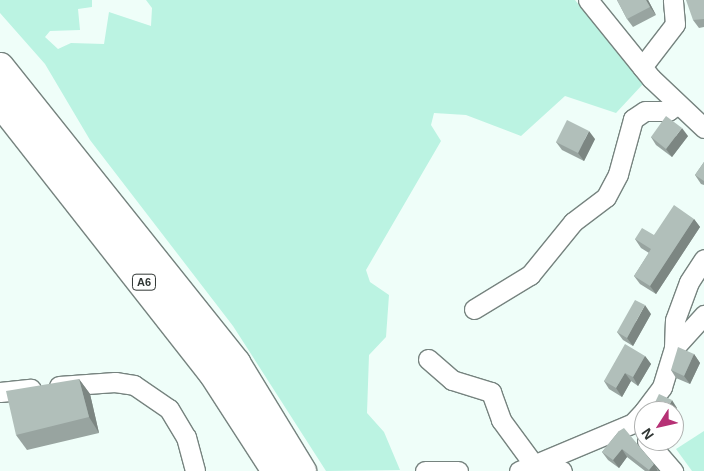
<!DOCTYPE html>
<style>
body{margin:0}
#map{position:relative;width:704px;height:471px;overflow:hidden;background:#effef9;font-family:Helvetica,sans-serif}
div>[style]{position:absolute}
.green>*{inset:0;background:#bbf3e2}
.roads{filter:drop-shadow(1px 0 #76837f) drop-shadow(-1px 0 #76837f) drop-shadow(0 1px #76837f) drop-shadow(0 -1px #76837f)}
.minor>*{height:19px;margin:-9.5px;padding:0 9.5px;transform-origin:9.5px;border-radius:9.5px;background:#fff}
.highway>*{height:28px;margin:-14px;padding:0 14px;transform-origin:14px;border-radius:14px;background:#fff}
.wall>*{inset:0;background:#98a4a0}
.shaded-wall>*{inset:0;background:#7c8682}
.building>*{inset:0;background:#b1bfba}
span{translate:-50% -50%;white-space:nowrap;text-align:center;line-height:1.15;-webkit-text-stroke:5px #fff;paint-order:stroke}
.shield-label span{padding:1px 4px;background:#fff;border:1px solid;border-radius:4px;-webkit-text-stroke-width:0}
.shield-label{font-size:11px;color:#313735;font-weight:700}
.north{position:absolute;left:634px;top:401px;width:50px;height:50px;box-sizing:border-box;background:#fff;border:1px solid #adafae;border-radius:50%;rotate:235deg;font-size:14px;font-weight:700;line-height:20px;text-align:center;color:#313735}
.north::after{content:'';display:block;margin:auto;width:18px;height:22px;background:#b63175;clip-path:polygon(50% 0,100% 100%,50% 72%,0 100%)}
</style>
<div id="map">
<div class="green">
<i style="clip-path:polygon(0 0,92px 0,92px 7px,78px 9px,80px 30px,50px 31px,45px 37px,58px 49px,71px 43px,104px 44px,109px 12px,151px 26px,152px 8px,146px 0,575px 0,643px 84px,616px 113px,565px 96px,521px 136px,466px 115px,434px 113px,431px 125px,441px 141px,366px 270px,370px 282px,389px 295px,386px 337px,369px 355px,367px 413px,384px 432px,400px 470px,326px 471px,233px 326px,90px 140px,45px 64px,0 13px)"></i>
<i style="clip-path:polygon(704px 431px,704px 471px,692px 471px,676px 449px)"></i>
</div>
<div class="roads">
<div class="minor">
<i style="left:588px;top:0;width:100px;rotate:51.1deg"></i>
<i style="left:651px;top:78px;width:73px;rotate:43.3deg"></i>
<i style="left:642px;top:67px;width:54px;rotate:-52.5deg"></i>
<i style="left:675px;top:24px;width:24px;rotate:-95deg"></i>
<i style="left:474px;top:309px;width:66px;rotate:-31.3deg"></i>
<i style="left:530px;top:275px;width:68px;rotate:-50.9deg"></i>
<i style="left:573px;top:222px;width:41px;rotate:-37.1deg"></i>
<i style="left:606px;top:197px;width:26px;rotate:-62deg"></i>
<i style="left:618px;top:174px;width:57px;rotate:-74.7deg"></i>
<i style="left:633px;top:119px;width:14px;rotate:-34deg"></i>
<i style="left:645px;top:111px;width:23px"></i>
<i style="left:668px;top:111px;width:12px;rotate:-35deg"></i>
<i style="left:674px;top:348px;width:45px;rotate:-47.7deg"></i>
<i style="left:428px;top:359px;width:32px;rotate:41deg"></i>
<i style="left:452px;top:380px;width:41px;rotate:17.1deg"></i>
<i style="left:491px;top:392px;width:30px;rotate:70deg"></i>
<i style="left:501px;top:420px;width:56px;rotate:53.7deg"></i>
<i style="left:59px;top:386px;width:56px;rotate:-4.1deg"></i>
<i style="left:115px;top:382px;width:19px;rotate:9deg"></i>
<i style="left:134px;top:385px;width:42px;rotate:34.4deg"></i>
<i style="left:169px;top:409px;width:33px;rotate:59deg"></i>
<i style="left:186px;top:437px;width:35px;rotate:75deg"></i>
<i style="left:0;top:392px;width:31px;rotate:-6deg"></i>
<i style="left:644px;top:411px;width:30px;rotate:-53deg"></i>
<i style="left:662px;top:387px;width:41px;rotate:-72.9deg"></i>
<i style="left:674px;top:348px;width:28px;rotate:-88deg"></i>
<i style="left:675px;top:320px;width:40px;rotate:-69.8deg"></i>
<i style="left:689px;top:282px;width:27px;rotate:-57deg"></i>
<i style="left:647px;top:441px;width:40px;rotate:49deg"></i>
<i style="left:538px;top:463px;width:25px;rotate:18deg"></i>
<i style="left:425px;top:471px;width:33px"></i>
<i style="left:519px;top:471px;width:124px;rotate:-22.8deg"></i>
<i style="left:633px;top:423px;width:16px;rotate:-47deg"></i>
</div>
<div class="highway">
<i style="left:0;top:67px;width:379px;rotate:51.4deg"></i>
<i style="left:236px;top:363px;width:127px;rotate:58.6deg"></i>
<i style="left:0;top:102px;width:343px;rotate:51.9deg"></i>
<i style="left:212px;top:372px;width:118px;rotate:57.1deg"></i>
</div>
</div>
<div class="wall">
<i style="clip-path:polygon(617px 0,648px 0,656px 15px,633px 27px,627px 19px)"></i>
<i style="clip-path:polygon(704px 0,704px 27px,699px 28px,693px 20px)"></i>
<i style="clip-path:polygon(688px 136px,672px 157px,656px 145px,651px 137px)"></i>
<i style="clip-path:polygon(595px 139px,584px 161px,562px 150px,556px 142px)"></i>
<i style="clip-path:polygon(704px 162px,704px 185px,701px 184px,695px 175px)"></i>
<i style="clip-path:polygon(694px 219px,700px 227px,656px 294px,640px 284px,634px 276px,649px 253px,641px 248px,635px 239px,654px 235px)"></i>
<i style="clip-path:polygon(651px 314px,633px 346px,623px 340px,617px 332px)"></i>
<i style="clip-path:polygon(694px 354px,700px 363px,690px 384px,676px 378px,671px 370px)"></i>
<i style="clip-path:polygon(645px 356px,651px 364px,638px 386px,631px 381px,622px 397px,609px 389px,604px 381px)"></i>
<i style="clip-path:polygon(79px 379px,90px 394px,99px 433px,27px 450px,16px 435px)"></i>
<i style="clip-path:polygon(619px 431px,658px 471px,645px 471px,627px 457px,619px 468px,608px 460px,602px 452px)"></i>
</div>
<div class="shaded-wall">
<i style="clip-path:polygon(646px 0,648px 0,656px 15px,650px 7px)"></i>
<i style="clip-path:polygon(682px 128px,688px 136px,672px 157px,666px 149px)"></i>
<i style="clip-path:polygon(589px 131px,595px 139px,584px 161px,578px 153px)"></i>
<i style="clip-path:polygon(694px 219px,700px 227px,656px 294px,650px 286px)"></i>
<i style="clip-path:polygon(645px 305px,651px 314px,633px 346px,627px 338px)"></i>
<i style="clip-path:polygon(694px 354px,700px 363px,690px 384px,684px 376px)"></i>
<i style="clip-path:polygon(645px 356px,651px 364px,638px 386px,633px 377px)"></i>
<i style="clip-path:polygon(625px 373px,631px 381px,622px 397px,616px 388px)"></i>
<i style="clip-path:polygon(79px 379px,90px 394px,99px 433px,89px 417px)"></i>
<i style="clip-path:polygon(672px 400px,677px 408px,674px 416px,674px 411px,666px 411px)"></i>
<i style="clip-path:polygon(622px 449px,627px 457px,619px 468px,613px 460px)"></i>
<i style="clip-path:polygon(654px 464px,658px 471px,650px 471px,649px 470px)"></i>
</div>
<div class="building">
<i style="clip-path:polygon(617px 0,646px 0,650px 7px,627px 19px)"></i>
<i style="clip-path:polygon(686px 0,704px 0,704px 19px,693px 20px)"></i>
<i style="clip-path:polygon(666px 116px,682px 128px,666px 149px,651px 137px)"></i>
<i style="clip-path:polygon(567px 120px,589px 131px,578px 153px,556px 142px)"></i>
<i style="clip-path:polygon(704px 162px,704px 181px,695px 175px)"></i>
<i style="clip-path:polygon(674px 205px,694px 219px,650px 286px,634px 276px,651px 249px,635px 239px,642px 228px,654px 235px)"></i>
<i style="clip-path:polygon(635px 300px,645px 305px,627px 338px,617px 332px)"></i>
<i style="clip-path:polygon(625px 344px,645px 356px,633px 377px,625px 373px,616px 388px,604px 381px)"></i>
<i style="clip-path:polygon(678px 347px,694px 354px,684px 376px,671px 370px)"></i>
<i style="clip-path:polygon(79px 379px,89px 417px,16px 435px,6px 391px)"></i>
<i style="clip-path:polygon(659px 394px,672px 400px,666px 411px,651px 411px)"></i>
<i style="clip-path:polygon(624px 428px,654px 464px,649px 470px,622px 449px,613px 460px,602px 452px,619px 431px)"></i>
</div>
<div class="shield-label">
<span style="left:144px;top:282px">A6</span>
</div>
<div class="north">N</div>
</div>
